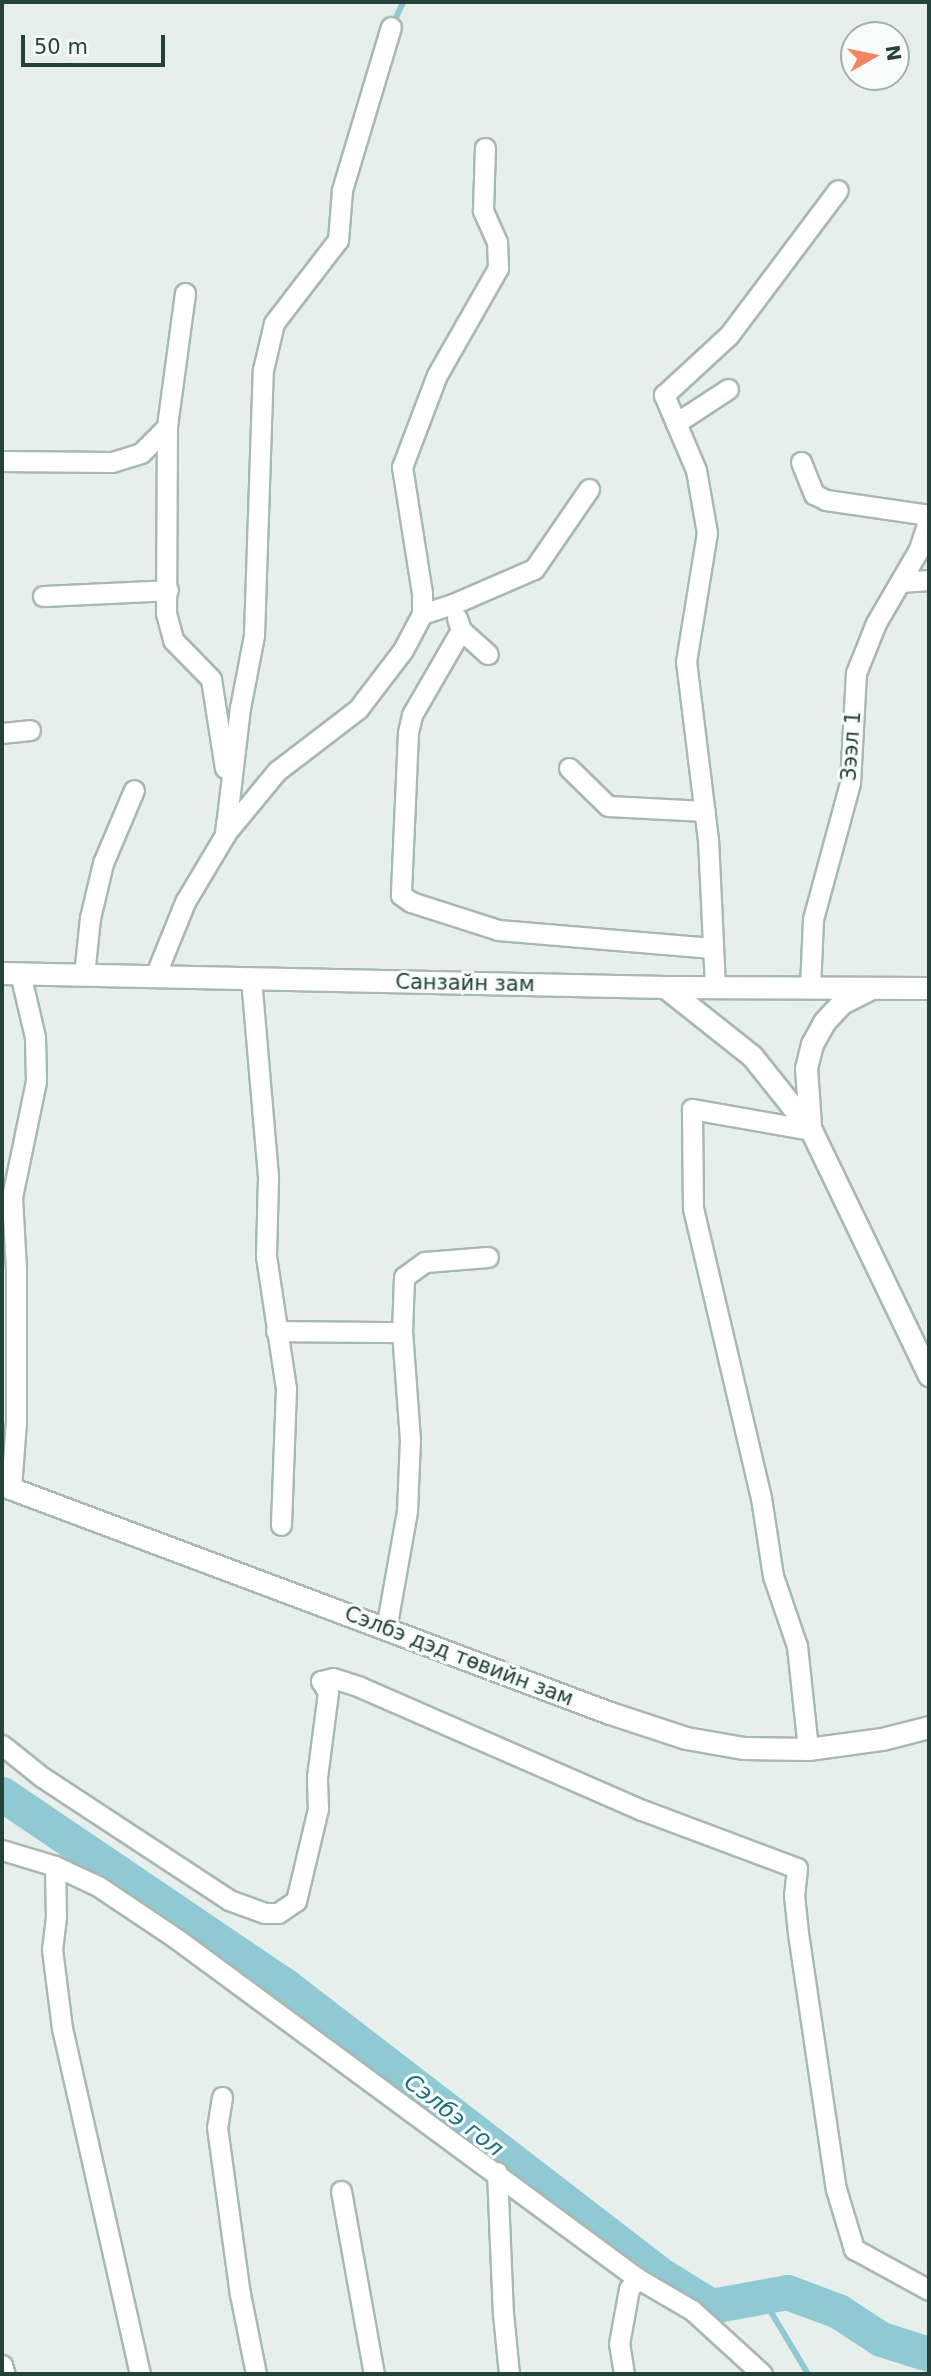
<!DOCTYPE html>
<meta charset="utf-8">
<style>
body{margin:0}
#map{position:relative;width:931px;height:2376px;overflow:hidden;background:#e6efeb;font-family:"DejaVu Sans",sans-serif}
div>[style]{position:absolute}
.stream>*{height:6px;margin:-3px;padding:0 3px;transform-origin:3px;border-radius:3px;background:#8ec9d4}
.river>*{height:35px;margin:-17.5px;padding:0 17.5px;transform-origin:17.5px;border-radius:17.5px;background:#8ec9d4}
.roads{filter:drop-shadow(2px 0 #a8b8b2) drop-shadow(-2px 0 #a8b8b2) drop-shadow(0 2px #a8b8b2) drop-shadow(0 -2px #a8b8b2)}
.street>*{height:19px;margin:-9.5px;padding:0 9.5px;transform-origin:9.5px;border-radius:9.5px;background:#fff}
.secondary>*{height:21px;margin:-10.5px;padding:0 10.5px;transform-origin:10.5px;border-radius:10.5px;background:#fff}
span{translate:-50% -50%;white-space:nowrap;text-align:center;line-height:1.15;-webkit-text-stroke:6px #f7fbf9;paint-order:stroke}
.street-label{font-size:21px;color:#24423a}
.water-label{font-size:23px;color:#1c6f80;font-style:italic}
.frame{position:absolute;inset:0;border:4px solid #24423a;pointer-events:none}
.north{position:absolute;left:840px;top:21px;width:70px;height:70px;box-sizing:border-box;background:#f7fbf9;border:2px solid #a3b1ad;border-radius:50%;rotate:81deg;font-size:19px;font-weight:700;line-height:28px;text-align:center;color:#24423a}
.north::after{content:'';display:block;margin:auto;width:24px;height:32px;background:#f4845f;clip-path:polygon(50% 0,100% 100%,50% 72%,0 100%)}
.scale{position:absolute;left:21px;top:35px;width:144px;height:32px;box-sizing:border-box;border:4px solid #24423a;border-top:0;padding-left:9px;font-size:21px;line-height:24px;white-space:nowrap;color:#24423a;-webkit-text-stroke:5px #f7fbf9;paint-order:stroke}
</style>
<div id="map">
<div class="stream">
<i style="left:392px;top:26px;width:26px;rotate:-65deg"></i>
<i style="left:762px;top:2297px;width:90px;rotate:59.1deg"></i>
</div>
<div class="river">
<i style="left:2px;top:1794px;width:344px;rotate:34.1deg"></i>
<i style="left:287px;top:1987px;width:468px;rotate:37.6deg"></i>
<i style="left:658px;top:2273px;width:62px;rotate:31.9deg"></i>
<i style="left:711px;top:2306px;width:77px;rotate:-10.4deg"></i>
<i style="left:787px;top:2292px;width:54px;rotate:20.4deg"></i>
<i style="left:838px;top:2311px;width:51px;rotate:33.1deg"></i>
<i style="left:881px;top:2339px;width:50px;rotate:17.4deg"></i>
</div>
<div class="roads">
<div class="street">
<i style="left:185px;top:293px;width:135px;rotate:97.7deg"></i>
<i style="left:167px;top:427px;width:186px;rotate:90.3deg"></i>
<i style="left:166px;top:613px;width:28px;rotate:75deg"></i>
<i style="left:173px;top:640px;width:54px;rotate:45.7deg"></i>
<i style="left:211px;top:679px;width:90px;rotate:81.1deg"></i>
<i style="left:676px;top:423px;width:62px;rotate:-33.2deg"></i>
<i style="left:2px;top:461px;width:110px;rotate:0.5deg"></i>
<i style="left:112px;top:462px;width:30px;rotate:-17deg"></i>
<i style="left:141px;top:453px;width:37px;rotate:-45deg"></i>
<i style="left:801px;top:462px;width:35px;rotate:68deg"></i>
<i style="left:814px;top:494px;width:13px;rotate:27deg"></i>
<i style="left:826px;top:500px;width:104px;rotate:8.3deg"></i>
<i style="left:900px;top:582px;width:29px;rotate:-4deg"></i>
<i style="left:43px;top:596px;width:125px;rotate:-2.7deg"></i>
<i style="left:422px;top:614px;width:33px;rotate:-18deg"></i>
<i style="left:453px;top:604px;width:88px;rotate:-23.4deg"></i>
<i style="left:534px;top:569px;width:97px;rotate:-55.5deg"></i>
<i style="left:457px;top:618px;width:13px;rotate:72deg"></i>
<i style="left:461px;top:630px;width:36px;rotate:42deg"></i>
<i style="left:461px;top:630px;width:98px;rotate:120deg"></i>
<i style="left:412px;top:715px;width:17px;rotate:103deg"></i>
<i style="left:408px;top:732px;width:163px;rotate:92.5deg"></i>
<i style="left:401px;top:895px;width:12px;rotate:35deg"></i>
<i style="left:411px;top:902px;width:91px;rotate:17.8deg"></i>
<i style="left:498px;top:930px;width:215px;rotate:4.8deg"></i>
<i style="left:2px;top:733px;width:28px;rotate:-6deg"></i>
<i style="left:569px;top:768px;width:54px;rotate:44.3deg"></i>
<i style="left:608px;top:806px;width:97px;rotate:3deg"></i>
<i style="left:225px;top:834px;width:82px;rotate:-50.5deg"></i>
<i style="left:277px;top:771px;width:102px;rotate:-37.4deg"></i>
<i style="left:358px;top:709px;width:74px;rotate:-52.7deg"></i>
<i style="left:403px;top:650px;width:41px;rotate:-62.2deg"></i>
<i style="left:422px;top:614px;width:21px;rotate:-90deg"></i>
<i style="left:422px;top:593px;width:128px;rotate:-99deg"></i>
<i style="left:402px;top:467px;width:98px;rotate:-69.2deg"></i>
<i style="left:437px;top:375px;width:123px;rotate:-60.3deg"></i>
<i style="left:498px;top:268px;width:26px;rotate:-92deg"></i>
<i style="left:497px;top:242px;width:35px;rotate:-114deg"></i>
<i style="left:483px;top:210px;width:62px;rotate:-88.2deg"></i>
<i style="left:225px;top:835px;width:128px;rotate:-83.3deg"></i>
<i style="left:240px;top:708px;width:74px;rotate:-79.1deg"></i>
<i style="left:254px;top:635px;width:265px;rotate:-88.1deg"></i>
<i style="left:263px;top:370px;width:48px;rotate:-76.8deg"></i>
<i style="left:274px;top:323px;width:105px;rotate:-52.4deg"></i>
<i style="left:338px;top:240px;width:50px;rotate:-85.4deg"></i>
<i style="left:342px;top:190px;width:170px;rotate:-73.3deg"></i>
<i style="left:84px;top:975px;width:57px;rotate:-84deg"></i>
<i style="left:90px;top:918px;width:57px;rotate:-76.7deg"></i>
<i style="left:103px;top:863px;width:79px;rotate:-67deg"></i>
<i style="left:155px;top:976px;width:80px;rotate:-67.9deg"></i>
<i style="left:185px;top:902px;width:78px;rotate:-59.2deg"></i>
<i style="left:225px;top:835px;width:12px;rotate:-85deg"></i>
<i style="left:251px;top:978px;width:201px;rotate:85.1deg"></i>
<i style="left:268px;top:1178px;width:78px;rotate:91.5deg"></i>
<i style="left:266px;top:1256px;width:134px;rotate:81.4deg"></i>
<i style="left:286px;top:1388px;width:137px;rotate:92.1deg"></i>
<i style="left:715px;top:987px;width:147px;rotate:-92.7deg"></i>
<i style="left:708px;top:840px;width:179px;rotate:-97deg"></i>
<i style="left:686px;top:662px;width:131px;rotate:-80.8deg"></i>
<i style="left:707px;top:533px;width:64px;rotate:-99.9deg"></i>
<i style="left:696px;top:470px;width:82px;rotate:-113.1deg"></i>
<i style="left:664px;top:395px;width:88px;rotate:-42.7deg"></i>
<i style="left:729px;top:335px;width:181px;rotate:-53.1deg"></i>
<i style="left:810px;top:988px;width:69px;rotate:-87.5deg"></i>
<i style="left:813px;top:919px;width:141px;rotate:-74.8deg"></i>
<i style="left:850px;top:783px;width:110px;rotate:-86.9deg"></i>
<i style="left:856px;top:673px;width:54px;rotate:-68.2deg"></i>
<i style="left:876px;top:623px;width:86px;rotate:-59.8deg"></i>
<i style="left:919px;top:549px;width:33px;rotate:-72deg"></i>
<i style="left:276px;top:1331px;width:126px;rotate:0.5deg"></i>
<i style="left:11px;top:1488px;width:66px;rotate:-85.7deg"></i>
<i style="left:16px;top:1422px;width:153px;rotate:-90deg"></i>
<i style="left:16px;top:1269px;width:72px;rotate:-93.2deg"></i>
<i style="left:12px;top:1197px;width:118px;rotate:-78.3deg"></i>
<i style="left:36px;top:1081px;width:44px;rotate:-91.3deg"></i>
<i style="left:35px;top:1037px;width:66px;rotate:-103.2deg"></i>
<i style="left:386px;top:1629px;width:120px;rotate:-79.9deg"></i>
<i style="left:407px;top:1511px;width:71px;rotate:-87.6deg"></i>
<i style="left:410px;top:1440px;width:108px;rotate:-94.2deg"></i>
<i style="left:402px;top:1332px;width:55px;rotate:-87.9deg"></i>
<i style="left:404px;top:1277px;width:26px;rotate:-36deg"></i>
<i style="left:425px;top:1262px;width:63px;rotate:-4.5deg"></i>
<i style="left:2px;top:1745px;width:51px;rotate:38.7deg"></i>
<i style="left:42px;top:1777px;width:224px;rotate:33.3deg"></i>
<i style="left:229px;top:1900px;width:38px;rotate:20deg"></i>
<i style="left:265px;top:1913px;width:13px"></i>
<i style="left:278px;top:1913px;width:22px;rotate:-34deg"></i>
<i style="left:296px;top:1901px;width:95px;rotate:-76.6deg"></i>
<i style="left:318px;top:1809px;width:32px;rotate:-92deg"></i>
<i style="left:317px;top:1777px;width:86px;rotate:-82.6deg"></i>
<i style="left:328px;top:1692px;width:13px;rotate:-122deg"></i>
<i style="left:321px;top:1681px;width:12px;rotate:-14deg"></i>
<i style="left:333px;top:1678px;width:28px;rotate:18deg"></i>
<i style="left:360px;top:1687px;width:308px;rotate:23.6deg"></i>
<i style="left:642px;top:1810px;width:165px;rotate:20.5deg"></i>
<i style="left:797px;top:1868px;width:27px;rotate:96deg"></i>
<i style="left:794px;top:1895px;width:38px;rotate:84deg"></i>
<i style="left:798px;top:1933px;width:259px;rotate:81.6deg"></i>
<i style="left:836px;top:2189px;width:63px;rotate:73.3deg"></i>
<i style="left:854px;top:2249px;width:85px;rotate:28.7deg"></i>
<i style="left:808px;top:1749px;width:104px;rotate:-96.1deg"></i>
<i style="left:797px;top:1646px;width:74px;rotate:-108.9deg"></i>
<i style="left:773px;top:1576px;width:79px;rotate:-98.7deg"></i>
<i style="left:761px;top:1498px;width:298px;rotate:-103.2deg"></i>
<i style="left:693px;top:1208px;width:99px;rotate:-90.6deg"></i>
<i style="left:692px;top:1109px;width:121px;rotate:10deg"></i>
<i style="left:2px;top:1850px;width:55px;rotate:16.8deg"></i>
<i style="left:55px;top:1866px;width:47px;rotate:24.9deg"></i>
<i style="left:98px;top:1886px;width:95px;rotate:33.9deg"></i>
<i style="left:177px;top:1939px;width:571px;rotate:36.39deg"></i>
<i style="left:637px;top:2278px;width:64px;rotate:30.2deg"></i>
<i style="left:692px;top:2310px;width:95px;rotate:42.4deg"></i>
<i style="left:55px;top:1866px;width:51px;rotate:88.9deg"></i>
<i style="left:56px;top:1917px;width:32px;rotate:97deg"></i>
<i style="left:52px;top:1949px;width:80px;rotate:82.8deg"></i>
<i style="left:62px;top:2028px;width:355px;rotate:77.3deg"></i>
<i style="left:222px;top:2097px;width:30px;rotate:99deg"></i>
<i style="left:217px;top:2127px;width:169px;rotate:82.2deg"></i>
<i style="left:240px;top:2294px;width:82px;rotate:78.7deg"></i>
<i style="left:497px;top:2172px;width:141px;rotate:87.6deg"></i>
<i style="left:503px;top:2313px;width:61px;rotate:84.4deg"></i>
<i style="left:341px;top:2191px;width:186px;rotate:79.8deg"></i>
<i style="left:2px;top:2365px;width:9px;rotate:72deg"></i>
<i style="left:624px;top:2374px;width:30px;rotate:-99deg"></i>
<i style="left:619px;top:2344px;width:56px;rotate:-79.7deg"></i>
<i style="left:629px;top:2289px;width:14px;rotate:-54deg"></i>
</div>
<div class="secondary">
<i style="left:2px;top:973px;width:663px;rotate:1.21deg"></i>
<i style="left:665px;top:987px;width:264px;rotate:0.2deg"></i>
<i style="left:665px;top:987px;width:111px;rotate:38.4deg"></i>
<i style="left:752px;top:1056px;width:95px;rotate:51.4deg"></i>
<i style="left:811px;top:1130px;width:272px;rotate:64.3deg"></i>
<i style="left:810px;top:1125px;width:57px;rotate:-94deg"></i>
<i style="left:806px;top:1068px;width:25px;rotate:-76deg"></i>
<i style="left:812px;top:1044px;width:25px;rotate:-61deg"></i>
<i style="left:824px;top:1022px;width:26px;rotate:-47deg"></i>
<i style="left:842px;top:1003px;width:30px;rotate:-27deg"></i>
<i style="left:2px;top:1485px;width:649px;rotate:20.56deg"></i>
<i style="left:610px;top:1713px;width:80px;rotate:18.2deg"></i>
<i style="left:686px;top:1738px;width:59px;rotate:9.8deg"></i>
<i style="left:744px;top:1748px;width:64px;rotate:0.9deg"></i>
<i style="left:808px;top:1749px;width:75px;rotate:-7.7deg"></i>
<i style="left:882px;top:1739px;width:49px;rotate:-14.3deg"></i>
</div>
</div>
<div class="street-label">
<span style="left:851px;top:746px;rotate:-86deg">Зээл 1</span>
<span style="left:465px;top:983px;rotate:1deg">Санзайн зам</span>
<span style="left:459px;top:1656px;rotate:21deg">Сэлбэ дэд төвийн зам</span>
</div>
<div class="water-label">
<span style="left:454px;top:2115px;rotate:38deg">Сэлбэ гол</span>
</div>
<div class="frame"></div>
<div class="north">N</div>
<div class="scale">50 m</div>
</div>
